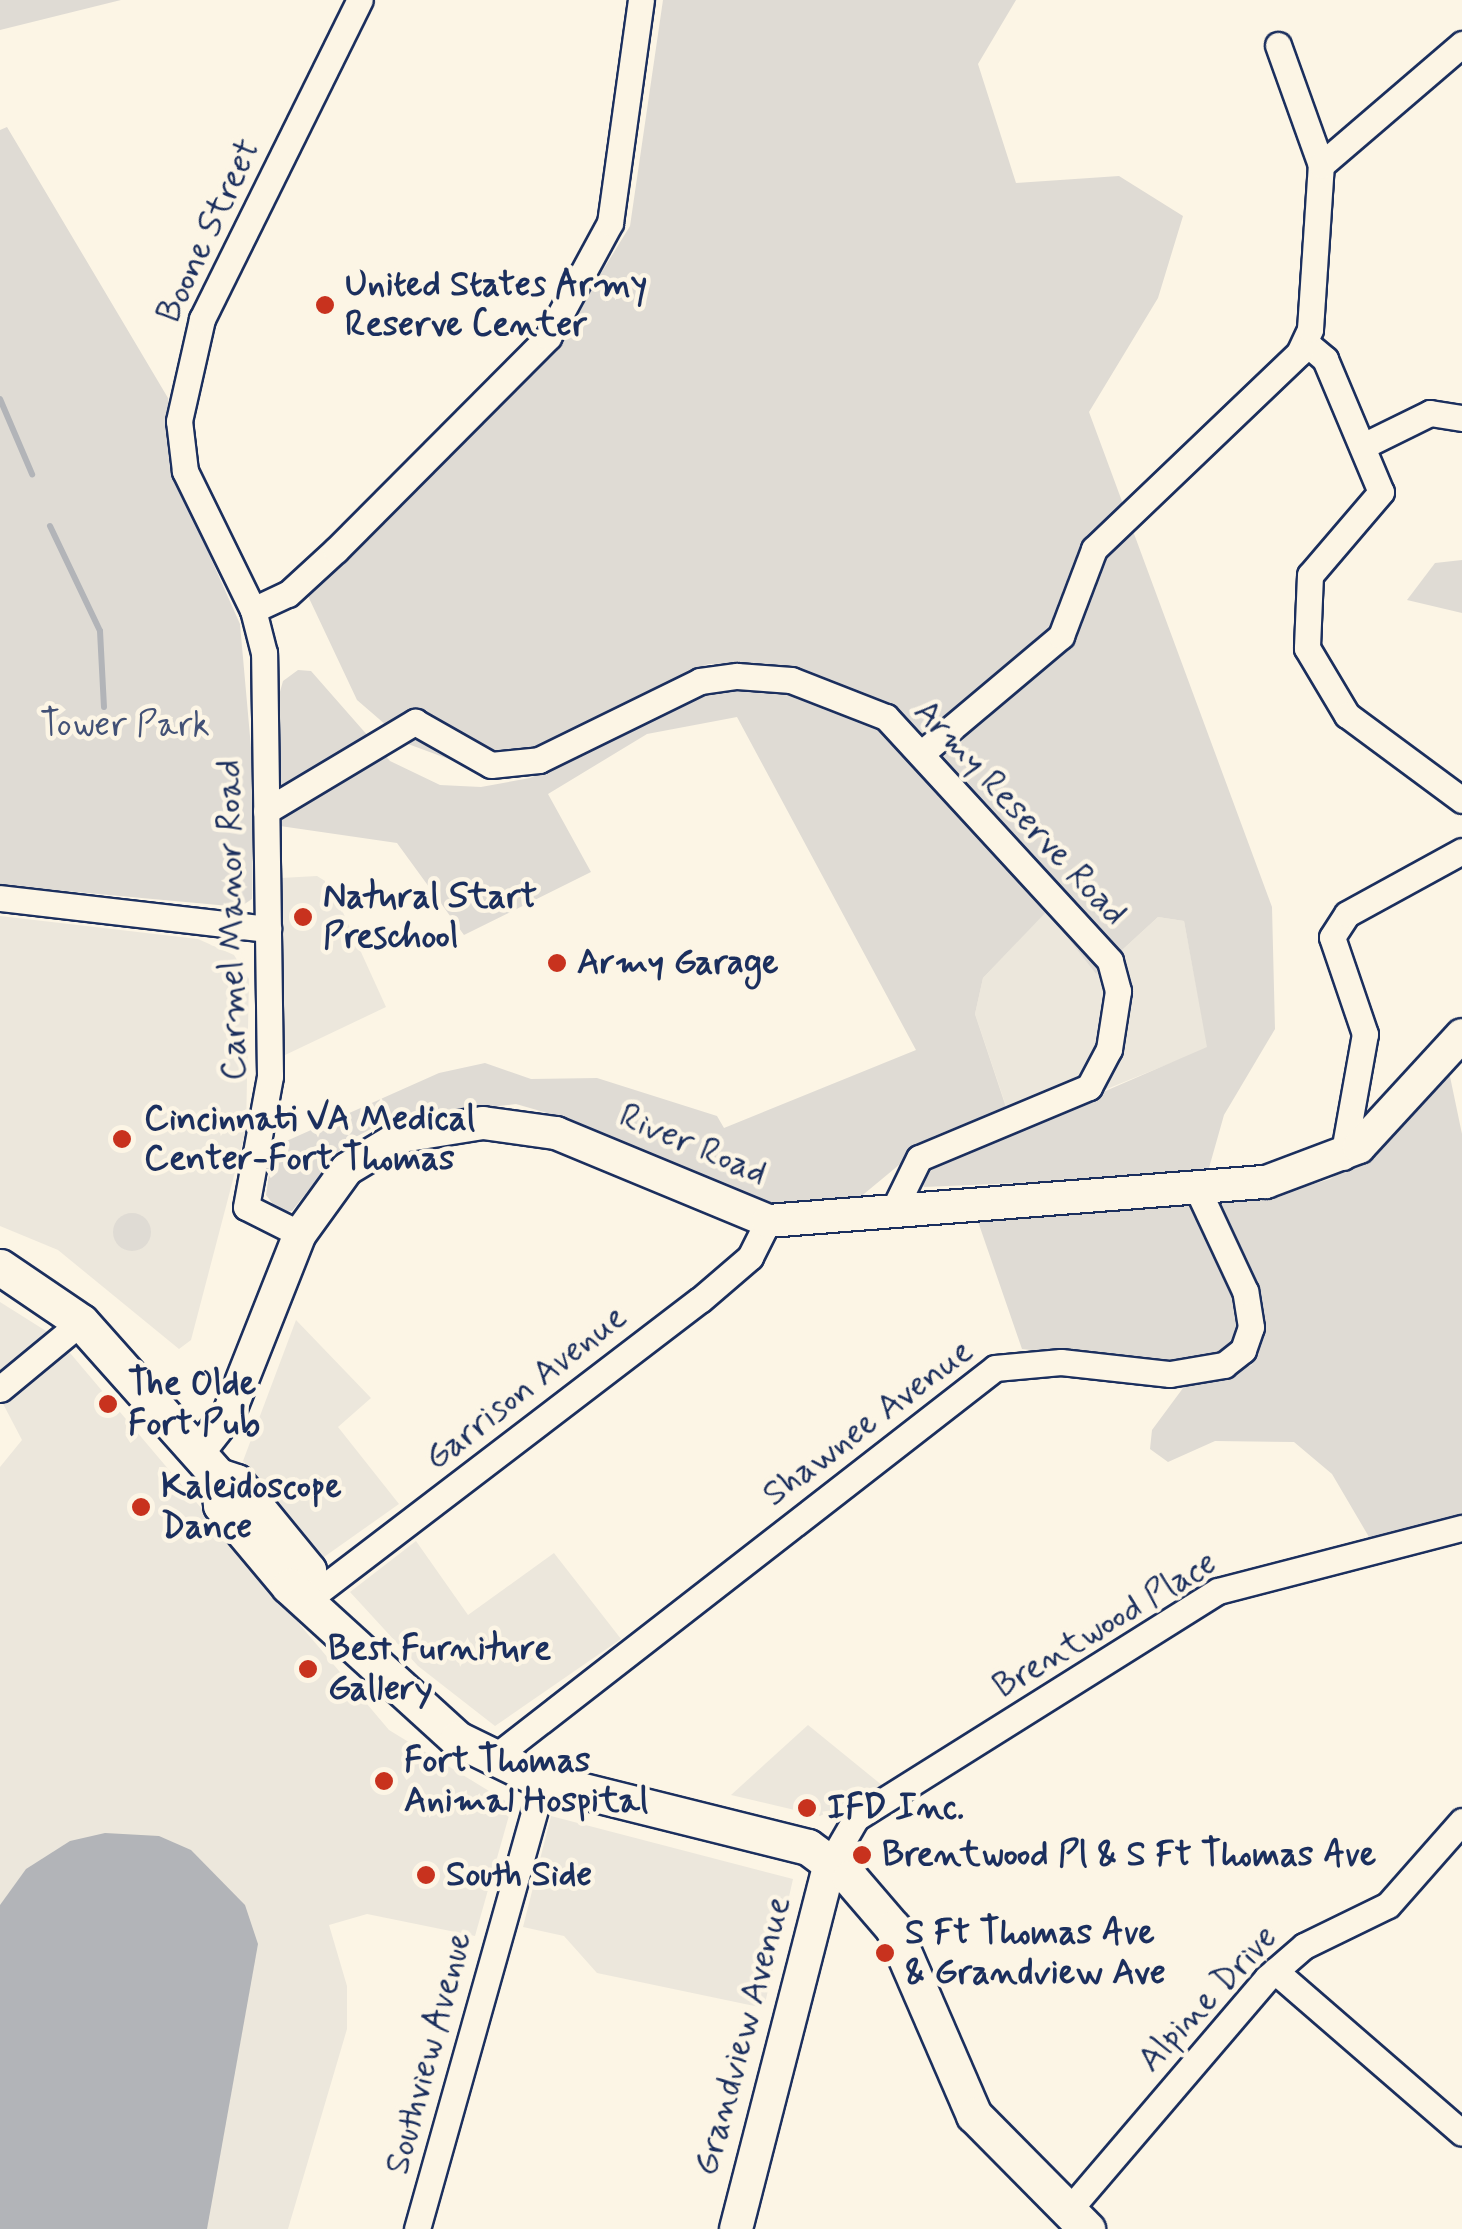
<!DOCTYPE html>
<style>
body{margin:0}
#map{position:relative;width:1462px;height:2229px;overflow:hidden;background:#fcf5e5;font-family:Mynerve,sans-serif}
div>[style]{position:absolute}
.built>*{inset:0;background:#ece7dc}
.green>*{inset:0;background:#dfdbd4}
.round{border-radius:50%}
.water>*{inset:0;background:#b2b4b8}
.stream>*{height:6px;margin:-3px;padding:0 3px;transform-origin:3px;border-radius:3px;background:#b2b4b8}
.roads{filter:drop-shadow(2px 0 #1b2f5e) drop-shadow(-2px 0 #1b2f5e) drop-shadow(0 2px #1b2f5e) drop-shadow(0 -2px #1b2f5e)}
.minor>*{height:25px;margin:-12.5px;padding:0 12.5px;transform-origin:12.5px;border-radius:12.5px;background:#fcf5e5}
.tertiary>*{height:32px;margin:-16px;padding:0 16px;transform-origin:16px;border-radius:16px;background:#fcf5e5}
.secondary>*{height:35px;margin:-17.5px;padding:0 17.5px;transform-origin:17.5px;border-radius:17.5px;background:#fcf5e5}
.dots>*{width:28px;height:28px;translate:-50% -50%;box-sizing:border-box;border:5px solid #fcf5e5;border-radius:50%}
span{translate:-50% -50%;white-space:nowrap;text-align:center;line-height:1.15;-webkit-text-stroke:9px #fcf5e5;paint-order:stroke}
.street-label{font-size:35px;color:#1b2f5e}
.poi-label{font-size:35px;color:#1b2f5e;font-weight:700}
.left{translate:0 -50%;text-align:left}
.park-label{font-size:35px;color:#425176}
</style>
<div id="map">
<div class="built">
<i style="clip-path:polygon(317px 876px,330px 884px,386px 1007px,283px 1056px,281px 878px)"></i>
<i style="clip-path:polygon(1047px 910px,1096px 974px,1158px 917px,1184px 921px,1208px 1048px,1013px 1127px,975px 1014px,983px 978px)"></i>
<i style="clip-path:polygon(0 916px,198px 939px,234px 955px,249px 979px,246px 1130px,191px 1340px,179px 1349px,58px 1250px,0 1226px)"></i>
<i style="clip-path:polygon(0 1302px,54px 1336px,0 1381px)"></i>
<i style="clip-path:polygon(296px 1320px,371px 1398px,338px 1427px,399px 1504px,324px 1557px,243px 1461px)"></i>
<i style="clip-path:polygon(65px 1347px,389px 1730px,512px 1805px,475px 1936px,367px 1914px,329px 1925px,347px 1986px,347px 2029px,288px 2229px,0 2229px,0 1467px,22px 1440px,0 1398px)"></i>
<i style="clip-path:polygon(416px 1541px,468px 1615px,554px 1553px,621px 1639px,495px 1726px,418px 1666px,350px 1592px)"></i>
<i style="clip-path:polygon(808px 1725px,883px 1786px,820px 1816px,731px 1795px)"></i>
<i style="clip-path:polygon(551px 1816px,793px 1879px,764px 2008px,597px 1973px,564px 1936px,523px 1927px)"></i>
</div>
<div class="green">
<i style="clip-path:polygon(0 0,121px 0,0 30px)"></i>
<i style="clip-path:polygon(663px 0,1016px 0,978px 64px,1016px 183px,1119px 176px,1183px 216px,1158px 298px,1089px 412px,1272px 907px,1275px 1029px,1224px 1115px,1207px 1175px,924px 1187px,916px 1173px,1207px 1047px,1184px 921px,1158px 917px,1096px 974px,1047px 911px,983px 978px,975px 1014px,1006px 1107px,934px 1136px,853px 1203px,746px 1202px,575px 1121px,516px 1104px,390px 1119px,346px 1142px,292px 1211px,279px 1212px,266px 1195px,273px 1147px,439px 1073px,485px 1063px,531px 1079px,597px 1078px,717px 1116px,724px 1128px,916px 1050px,737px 717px,647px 734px,548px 794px,591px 872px,464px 935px,397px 843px,280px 826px,276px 706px,283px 681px,298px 670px,311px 671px,390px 761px,440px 785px,481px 787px,530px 778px,700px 693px,798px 688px,849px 708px,861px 693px,764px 663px,708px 664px,549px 744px,500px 762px,454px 761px,408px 744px,357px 700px,308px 596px,571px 322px,630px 226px)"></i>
<i style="clip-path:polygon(7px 127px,168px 398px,172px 471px,240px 624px,254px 781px,252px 899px,240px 907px,0 885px,0 130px)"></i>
<i style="clip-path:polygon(1462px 560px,1462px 613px,1407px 600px,1435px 563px)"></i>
<i style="clip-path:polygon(1448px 1067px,1462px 1134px,1462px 1515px,1369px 1537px,1332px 1474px,1294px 1442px,1215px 1441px,1168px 1462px,1150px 1449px,1152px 1430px,1186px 1384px,1252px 1365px,1234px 1349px,1180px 1365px,1022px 1349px,974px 1210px,1287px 1192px,1330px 1179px,1394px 1135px)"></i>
<i class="round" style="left:113px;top:1213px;width:38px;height:38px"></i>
</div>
<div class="water">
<i style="clip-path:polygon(105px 1833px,159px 1836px,191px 1850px,245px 1905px,258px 1944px,207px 2229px,0 2229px,0 1905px,26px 1869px,70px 1841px)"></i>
</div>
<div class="stream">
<i style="left:0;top:399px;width:82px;rotate:66.9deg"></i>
<i style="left:50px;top:526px;width:116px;rotate:64.5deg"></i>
<i style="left:100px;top:631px;width:76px;rotate:87deg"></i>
</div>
<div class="roads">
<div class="minor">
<i style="left:1278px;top:45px;width:127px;rotate:70.3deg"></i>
<i style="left:1306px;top:343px;width:25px;rotate:40deg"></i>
<i style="left:1325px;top:359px;width:144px;rotate:67.2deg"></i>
<i style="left:1381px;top:492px;width:109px;rotate:130.5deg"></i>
<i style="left:1310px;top:575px;width:73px;rotate:92.4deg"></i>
<i style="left:1307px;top:648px;width:78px;rotate:59.2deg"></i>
<i style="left:1347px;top:715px;width:143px;rotate:36.5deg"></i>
<i style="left:1367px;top:444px;width:70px;rotate:-26.2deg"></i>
<i style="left:1430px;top:413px;width:32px;rotate:9deg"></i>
<i style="left:253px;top:610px;width:38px;rotate:-25deg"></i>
<i style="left:288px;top:594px;width:65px;rotate:-42.5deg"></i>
<i style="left:336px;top:550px;width:301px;rotate:-45.1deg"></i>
<i style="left:548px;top:337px;width:130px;rotate:-61.5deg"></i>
<i style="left:610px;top:223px;width:225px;rotate:-82.1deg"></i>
<i style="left:922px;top:753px;width:182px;rotate:-40.1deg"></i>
<i style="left:1061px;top:636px;width:93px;rotate:-69.2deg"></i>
<i style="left:1094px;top:549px;width:284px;rotate:-43.7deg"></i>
<i style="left:1299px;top:353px;width:26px;rotate:-65deg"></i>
<i style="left:1310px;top:329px;width:164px;rotate:-86.2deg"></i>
<i style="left:1321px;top:165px;width:186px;rotate:-40.6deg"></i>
<i style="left:266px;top:811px;width:174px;rotate:-30.9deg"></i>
<i style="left:415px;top:722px;width:87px;rotate:29.5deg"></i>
<i style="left:491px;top:765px;width:48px;rotate:-5.9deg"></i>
<i style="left:539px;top:760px;width:179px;rotate:-26.1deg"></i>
<i style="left:700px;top:681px;width:37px;rotate:-8deg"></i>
<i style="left:737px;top:676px;width:54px;rotate:4.2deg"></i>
<i style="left:791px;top:680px;width:102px;rotate:21.3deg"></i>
<i style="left:886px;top:717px;width:331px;rotate:47.4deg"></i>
<i style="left:1110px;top:961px;width:31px;rotate:75deg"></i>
<i style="left:1118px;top:991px;width:59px;rotate:98.8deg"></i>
<i style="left:1109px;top:1049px;width:43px;rotate:117.8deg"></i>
<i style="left:1089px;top:1087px;width:184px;rotate:157.3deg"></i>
<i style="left:919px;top:1158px;width:55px;rotate:116.1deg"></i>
<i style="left:0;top:898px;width:270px;rotate:6.6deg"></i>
<i style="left:1343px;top:1157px;width:125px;rotate:-79.9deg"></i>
<i style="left:1365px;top:1034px;width:102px;rotate:-108.8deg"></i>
<i style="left:1332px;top:937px;width:27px;rotate:-57deg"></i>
<i style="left:1347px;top:914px;width:131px;rotate:-28.7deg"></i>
<i style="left:300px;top:1234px;width:60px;rotate:-153.4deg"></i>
<i style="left:246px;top:1207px;width:133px;rotate:-79.6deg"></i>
<i style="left:270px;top:1076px;width:423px;rotate:-90.8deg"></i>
<i style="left:264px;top:653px;width:44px;rotate:-104.3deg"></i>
<i style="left:253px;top:610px;width:155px;rotate:-116.1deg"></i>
<i style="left:185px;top:471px;width:50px;rotate:-96.8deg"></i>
<i style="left:179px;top:421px;width:105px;rotate:-77.3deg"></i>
<i style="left:202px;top:319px;width:356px;rotate:-63.7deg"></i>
<i style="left:0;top:1389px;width:105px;rotate:-39.6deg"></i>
<i style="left:311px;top:1597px;width:489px;rotate:-37.4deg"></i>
<i style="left:700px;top:1300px;width:66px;rotate:-40.7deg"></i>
<i style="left:750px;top:1257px;width:40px;rotate:-63.4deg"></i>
<i style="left:491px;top:1760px;width:638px;rotate:-37.87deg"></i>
<i style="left:995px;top:1368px;width:66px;rotate:-5.2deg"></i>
<i style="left:1061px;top:1362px;width:110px;rotate:6.3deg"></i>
<i style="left:1170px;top:1374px;width:55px;rotate:-9.5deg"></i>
<i style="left:1224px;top:1365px;width:24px;rotate:-38deg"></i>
<i style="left:1243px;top:1350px;width:24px;rotate:-71deg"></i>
<i style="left:1251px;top:1327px;width:36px;rotate:-99deg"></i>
<i style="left:1245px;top:1291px;width:114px;rotate:-115deg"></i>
<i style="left:830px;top:1863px;width:52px;rotate:-60deg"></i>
<i style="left:856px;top:1818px;width:427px;rotate:-32.1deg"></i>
<i style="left:1218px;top:1591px;width:252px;rotate:-14.5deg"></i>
<i style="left:1275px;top:1971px;width:247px;rotate:40.9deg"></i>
<i style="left:1068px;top:2211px;width:306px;rotate:-49.5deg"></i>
<i style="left:1267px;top:1978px;width:49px;rotate:-40.9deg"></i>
<i style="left:1304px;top:1946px;width:93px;rotate:-26deg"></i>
<i style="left:1388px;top:1905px;width:112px;rotate:-48.6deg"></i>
<i style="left:417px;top:2229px;width:465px;rotate:-74.3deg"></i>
</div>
<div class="tertiary">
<i style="left:199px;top:1451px;width:48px;rotate:-51.7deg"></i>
<i style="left:229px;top:1413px;width:193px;rotate:-68.4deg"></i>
<i style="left:300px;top:1234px;width:80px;rotate:-54.1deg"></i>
<i style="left:347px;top:1169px;width:64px;rotate:-31deg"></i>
<i style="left:402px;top:1136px;width:82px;rotate:-9.1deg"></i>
<i style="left:483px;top:1123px;width:74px;rotate:7.8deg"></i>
<i style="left:556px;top:1133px;width:230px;rotate:22.5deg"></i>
<i style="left:768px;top:1221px;width:500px;rotate:-4.5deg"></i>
<i style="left:1266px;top:1182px;width:99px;rotate:-20.6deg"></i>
<i style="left:1359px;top:1147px;width:152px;rotate:-47.4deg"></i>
<i style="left:736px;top:2229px;width:378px;rotate:-75.6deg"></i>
</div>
<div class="secondary">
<i style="left:0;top:1267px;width:98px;rotate:34.2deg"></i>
<i style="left:81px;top:1322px;width:206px;rotate:48.3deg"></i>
<i style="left:218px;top:1476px;width:19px;rotate:18deg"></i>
<i style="left:236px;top:1482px;width:114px;rotate:50.7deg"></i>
<i style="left:308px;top:1570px;width:27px;rotate:84deg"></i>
<i style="left:218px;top:1476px;width:29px;rotate:84deg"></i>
<i style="left:221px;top:1505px;width:106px;rotate:50deg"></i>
<i style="left:289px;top:1586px;width:227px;rotate:42.3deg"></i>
<i style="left:457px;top:1739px;width:96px;rotate:26deg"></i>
<i style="left:543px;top:1781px;width:273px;rotate:14deg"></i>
<i style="left:808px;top:1847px;width:52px;rotate:36.4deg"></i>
<i style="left:850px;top:1878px;width:66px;rotate:49.3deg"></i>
<i style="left:893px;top:1928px;width:204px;rotate:66.6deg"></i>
<i style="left:974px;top:2115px;width:161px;rotate:45.3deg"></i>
</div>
</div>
<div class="dots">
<i style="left:325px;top:305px;background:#c8321e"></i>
<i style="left:303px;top:917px;background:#c8321e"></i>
<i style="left:557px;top:963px;background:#c8321e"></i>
<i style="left:122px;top:1139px;background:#c8321e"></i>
<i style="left:108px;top:1404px;background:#c8321e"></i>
<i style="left:141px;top:1507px;background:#c8321e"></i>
<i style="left:308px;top:1669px;background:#c8321e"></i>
<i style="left:384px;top:1781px;background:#c8321e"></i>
<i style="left:807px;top:1808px;background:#c8321e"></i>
<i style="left:862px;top:1855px;background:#c8321e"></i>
<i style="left:426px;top:1875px;background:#c8321e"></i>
<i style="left:885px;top:1953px;background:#c8321e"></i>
</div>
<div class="street-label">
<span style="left:209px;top:231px;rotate:-65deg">Boone Street</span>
<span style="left:1020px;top:813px;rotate:47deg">Army Reserve Road</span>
<span style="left:232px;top:920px;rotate:-91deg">Carmel Manor Road</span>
<span style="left:693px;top:1145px;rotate:23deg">River Road</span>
<span style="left:526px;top:1388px;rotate:-38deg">Garrison Avenue</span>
<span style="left:868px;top:1423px;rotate:-37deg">Shawnee Avenue</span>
<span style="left:1105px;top:1625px;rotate:-31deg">Brentwood Place</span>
<span style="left:1208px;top:1999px;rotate:-47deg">Alpine Drive</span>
<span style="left:743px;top:2036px;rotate:-75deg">Grandview Avenue</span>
<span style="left:429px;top:2053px;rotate:-75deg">Southview Avenue</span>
</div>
<div class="poi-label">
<span class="left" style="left:345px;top:305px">United States Army<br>Reserve Center</span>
<span class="left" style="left:323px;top:917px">Natural Start<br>Preschool</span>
<span class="left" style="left:577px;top:963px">Army Garage</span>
<span class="left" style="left:144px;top:1139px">Cincinnati VA Medical<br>Center-Fort Thomas</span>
<span class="left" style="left:128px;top:1404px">The Olde<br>Fort Pub</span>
<span class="left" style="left:161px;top:1507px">Kaleidoscope<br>Dance</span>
<span class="left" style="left:328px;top:1669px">Best Furniture<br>Gallery</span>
<span class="left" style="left:404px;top:1781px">Fort Thomas<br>Animal Hospital</span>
<span class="left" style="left:827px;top:1808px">IFD Inc.</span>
<span class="left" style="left:882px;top:1855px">Brentwood Pl &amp; S Ft Thomas Ave</span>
<span class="left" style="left:446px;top:1875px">South Side</span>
<span class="left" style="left:905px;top:1953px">S Ft Thomas Ave<br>&amp; Grandview Ave</span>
</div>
<div class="park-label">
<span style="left:125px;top:725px">Tower Park</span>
</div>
</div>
